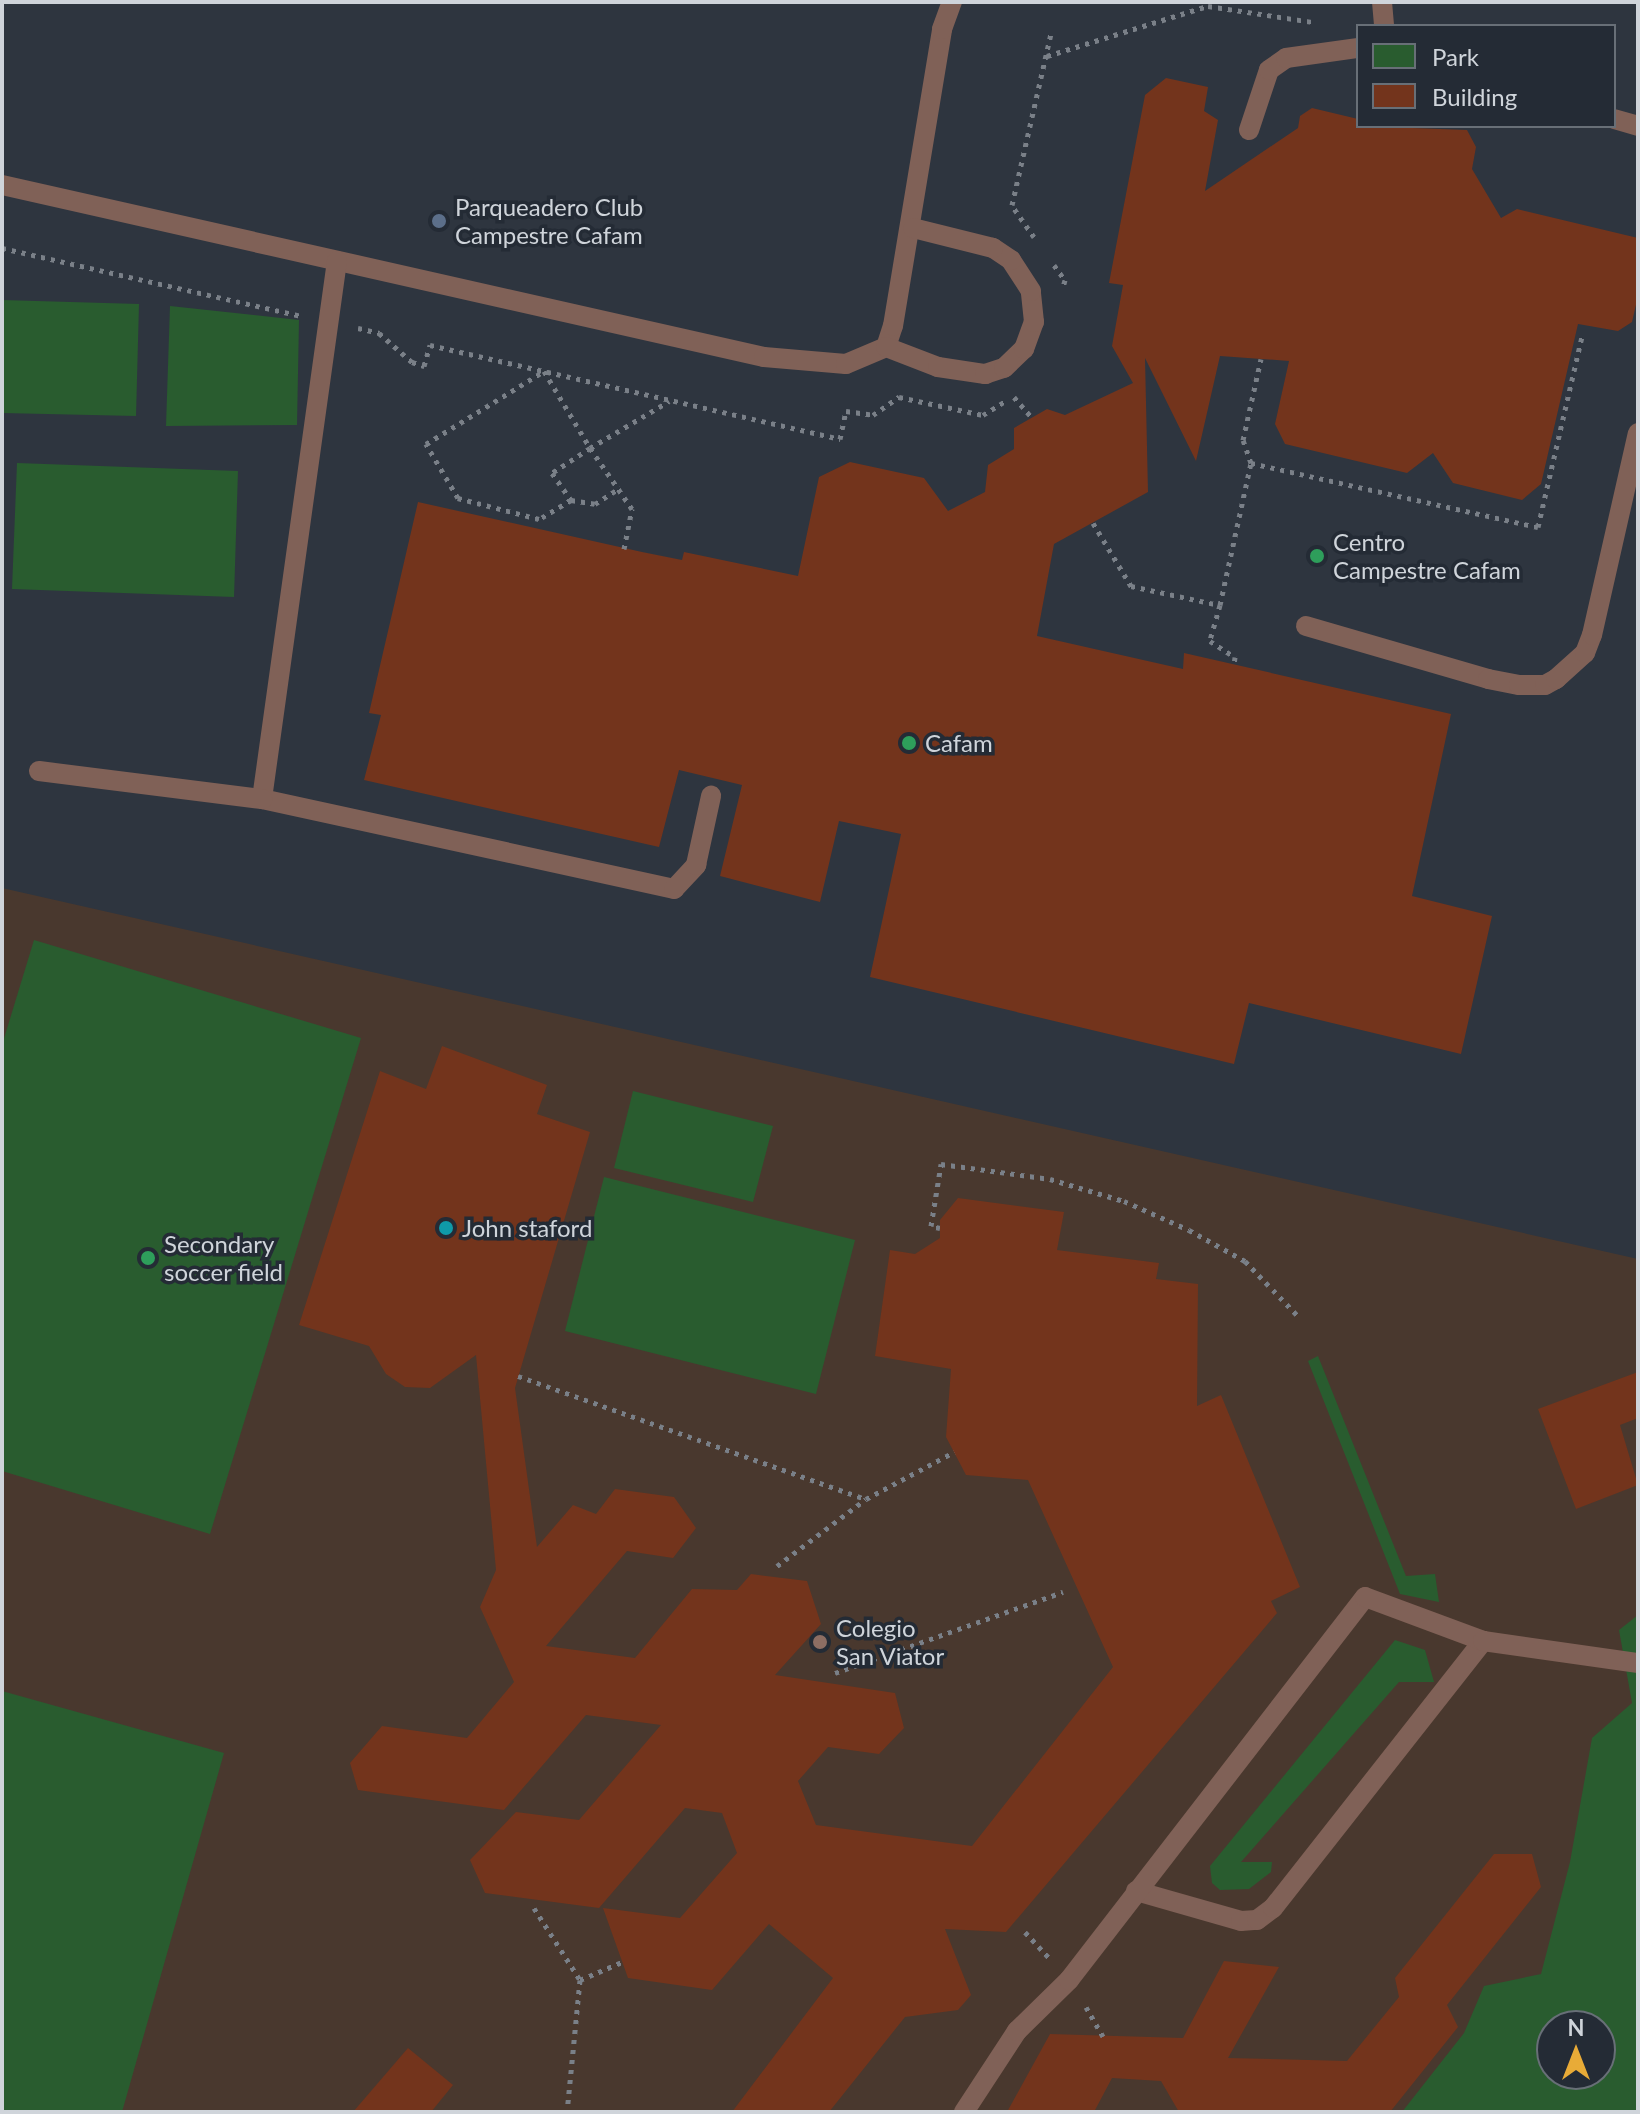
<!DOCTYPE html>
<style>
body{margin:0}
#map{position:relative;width:1640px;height:2114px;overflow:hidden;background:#2e353f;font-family:Lato,sans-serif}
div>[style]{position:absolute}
.education>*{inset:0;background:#49382e}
.green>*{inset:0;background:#295c2f}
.building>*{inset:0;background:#73341c}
.path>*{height:5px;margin-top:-2.5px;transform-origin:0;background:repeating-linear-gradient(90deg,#7a8088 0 4px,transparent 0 10px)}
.lane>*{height:20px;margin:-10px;padding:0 10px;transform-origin:10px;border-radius:10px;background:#806157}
.dots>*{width:22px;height:22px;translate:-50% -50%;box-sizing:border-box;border:4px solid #242b35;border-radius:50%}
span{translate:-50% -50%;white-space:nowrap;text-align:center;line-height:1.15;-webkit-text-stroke:7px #242b35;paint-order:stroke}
.poi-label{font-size:24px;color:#cfd4da}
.left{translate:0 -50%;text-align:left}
.frame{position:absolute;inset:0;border:4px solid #cfd4da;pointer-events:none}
.legend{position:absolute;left:1356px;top:24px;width:260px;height:104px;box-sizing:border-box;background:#242b35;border:2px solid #686f77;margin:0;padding:10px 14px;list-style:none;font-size:24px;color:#cfd4da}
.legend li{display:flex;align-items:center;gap:16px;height:40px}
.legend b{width:40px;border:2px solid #686f77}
.north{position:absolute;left:1536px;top:2010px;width:80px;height:80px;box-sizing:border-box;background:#242b35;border:2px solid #686f77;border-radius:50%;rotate:0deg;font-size:22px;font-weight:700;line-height:32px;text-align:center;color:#cfd4da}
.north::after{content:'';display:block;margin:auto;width:28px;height:36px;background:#e8ab37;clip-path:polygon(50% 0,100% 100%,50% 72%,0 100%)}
</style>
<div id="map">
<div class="education">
<i style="clip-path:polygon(evenodd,2px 888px,1638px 1259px,1638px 2112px,2px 2112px,2px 888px,1552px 2026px,1600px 2026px,1600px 2074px,1552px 2074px,1552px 2026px)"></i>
</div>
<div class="green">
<i style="clip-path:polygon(2px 300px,139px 304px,136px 416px,2px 413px)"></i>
<i style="clip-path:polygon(170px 306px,299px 320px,297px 425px,166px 426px)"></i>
<i style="clip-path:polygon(17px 463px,238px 471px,234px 597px,12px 589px)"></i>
<i style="clip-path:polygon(34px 940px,361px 1038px,210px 1534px,2px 1471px,2px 1045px)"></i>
<i style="clip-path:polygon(633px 1091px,773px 1126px,753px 1202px,614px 1168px)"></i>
<i style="clip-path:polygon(604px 1177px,855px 1240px,816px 1394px,565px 1331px)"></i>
<i style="clip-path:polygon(1318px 1356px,1406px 1576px,1435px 1574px,1439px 1602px,1400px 1594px,1308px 1361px)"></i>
<i style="clip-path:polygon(evenodd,1638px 1615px,1638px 2112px,1402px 2112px,1464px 2033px,1484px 1986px,1541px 1974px,1570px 1862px,1592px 1738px,1632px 1703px,1619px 1630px,1638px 1615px,1552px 2026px,1600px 2026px,1600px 2074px,1552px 2074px,1552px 2026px)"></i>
<i style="clip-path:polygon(1395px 1640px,1425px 1650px,1434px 1682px,1399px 1682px,1241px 1862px,1272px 1862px,1271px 1872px,1249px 1889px,1220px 1890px,1212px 1883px,1210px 1866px)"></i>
<i style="clip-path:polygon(2px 1691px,224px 1753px,122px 2112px,2px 2112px)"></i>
</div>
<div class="building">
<i style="clip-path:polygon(1166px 78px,1208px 87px,1204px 111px,1218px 120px,1205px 191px,1298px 128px,1300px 116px,1312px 108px,1358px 119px,1358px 126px,1467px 130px,1476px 147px,1472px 169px,1501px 218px,1517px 209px,1638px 238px,1638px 296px,1632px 322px,1618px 331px,1578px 324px,1541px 484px,1522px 500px,1453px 483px,1433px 453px,1407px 473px,1285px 444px,1275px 424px,1289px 361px,1220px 356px,1196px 461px,1145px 358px,1148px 492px,1054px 544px,1037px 636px,1183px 669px,1184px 653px,1451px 714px,1412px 896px,1492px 916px,1461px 1054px,1249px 1003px,1234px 1064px,870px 977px,901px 834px,839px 821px,820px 902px,720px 876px,742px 785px,679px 770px,659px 847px,364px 780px,381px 715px,369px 713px,418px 502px,642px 552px,682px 560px,684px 552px,798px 576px,819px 477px,850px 462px,924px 478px,948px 511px,985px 492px,988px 465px,1014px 449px,1014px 428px,1047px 409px,1065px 415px,1133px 383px,1112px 346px,1123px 285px,1109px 283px,1145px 95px)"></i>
<i style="clip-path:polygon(442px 1046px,547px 1085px,537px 1114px,590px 1132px,515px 1388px,537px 1547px,573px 1505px,596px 1514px,615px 1489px,674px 1497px,696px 1528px,673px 1558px,627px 1551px,546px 1646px,635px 1658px,692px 1589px,737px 1590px,751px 1574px,807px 1581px,821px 1624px,775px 1675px,895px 1693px,904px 1728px,879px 1754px,828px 1747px,798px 1781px,816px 1825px,972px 1846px,1113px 1667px,1028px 1480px,966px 1475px,946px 1437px,951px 1369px,875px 1356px,890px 1250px,915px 1254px,940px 1238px,940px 1220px,958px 1198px,1064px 1212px,1057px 1250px,1159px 1263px,1156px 1279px,1198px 1284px,1197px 1406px,1221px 1395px,1300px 1587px,1271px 1601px,1277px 1613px,1006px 1932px,945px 1929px,971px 1995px,958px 2010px,905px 2017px,829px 2112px,732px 2112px,833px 1978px,769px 1924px,712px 1990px,628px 1978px,603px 1908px,680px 1918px,737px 1853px,722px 1813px,685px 1808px,599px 1908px,485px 1893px,470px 1860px,516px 1812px,579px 1820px,661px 1725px,586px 1715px,504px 1810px,358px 1790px,350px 1763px,382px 1726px,467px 1738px,514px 1682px,480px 1607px,496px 1570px,476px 1355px,430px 1388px,405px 1387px,386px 1374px,369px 1346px,299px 1325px,380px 1071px,426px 1089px)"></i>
<i style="clip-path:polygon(1638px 1372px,1638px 1418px,1620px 1425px,1638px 1485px,1576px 1509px,1538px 1409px)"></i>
<i style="clip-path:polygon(1494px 1854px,1532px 1854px,1541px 1887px,1447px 2005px,1458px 2027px,1390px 2112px,1179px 2112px,1161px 2081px,1112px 2078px,1094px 2112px,1007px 2112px,1050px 2034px,1183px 2038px,1224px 1961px,1279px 1967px,1228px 2058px,1347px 2061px,1399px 1997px,1395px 1978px)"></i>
<i style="clip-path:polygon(408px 2048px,453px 2085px,431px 2112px,353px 2112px)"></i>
</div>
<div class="path">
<i style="left:1047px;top:56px;width:169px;rotate:-17.3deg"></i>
<i style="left:1208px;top:6px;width:105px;rotate:8.7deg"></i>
<i style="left:1034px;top:237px;width:39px;rotate:-125deg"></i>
<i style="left:1012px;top:205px;width:176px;rotate:-77.2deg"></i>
<i style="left:2px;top:248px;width:307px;rotate:12.8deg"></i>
<i style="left:1054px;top:265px;width:19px;rotate:54deg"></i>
<i style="left:1065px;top:280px;width:7px;rotate:106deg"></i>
<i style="left:358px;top:328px;width:22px;rotate:13deg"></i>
<i style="left:379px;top:333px;width:44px;rotate:41.3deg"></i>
<i style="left:412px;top:362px;width:13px;rotate:18deg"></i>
<i style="left:424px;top:366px;width:22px;rotate:-74deg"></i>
<i style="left:430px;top:345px;width:421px;rotate:12.9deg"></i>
<i style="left:840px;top:439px;width:29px;rotate:-78deg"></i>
<i style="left:846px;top:411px;width:27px;rotate:8deg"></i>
<i style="left:873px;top:415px;width:32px;rotate:-35deg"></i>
<i style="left:899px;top:397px;width:86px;rotate:12.1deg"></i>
<i style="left:983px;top:415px;width:25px;rotate:-32deg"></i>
<i style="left:544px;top:371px;width:90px;rotate:59.1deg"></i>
<i style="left:590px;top:448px;width:45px;rotate:146.7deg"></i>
<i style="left:552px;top:473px;width:33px;rotate:55deg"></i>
<i style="left:571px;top:500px;width:37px;rotate:149deg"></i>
<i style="left:539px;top:519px;width:84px;rotate:-165.5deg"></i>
<i style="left:458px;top:498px;width:63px;rotate:-120.7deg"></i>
<i style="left:426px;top:444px;width:139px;rotate:-31.7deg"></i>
<i style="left:1014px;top:397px;width:28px;rotate:49deg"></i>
<i style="left:1251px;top:463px;width:24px;rotate:-109deg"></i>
<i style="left:1243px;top:440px;width:83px;rotate:-77.5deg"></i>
<i style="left:571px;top:500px;width:24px;rotate:9deg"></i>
<i style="left:595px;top:504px;width:30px;rotate:-33deg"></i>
<i style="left:1093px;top:523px;width:74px;rotate:58.9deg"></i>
<i style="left:1131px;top:586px;width:91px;rotate:12.1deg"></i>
<i style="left:1220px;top:605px;width:145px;rotate:-77.7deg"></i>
<i style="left:1251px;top:463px;width:294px;rotate:12.6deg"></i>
<i style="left:1538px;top:527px;width:196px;rotate:-77deg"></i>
<i style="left:624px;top:549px;width:41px;rotate:-78.7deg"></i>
<i style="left:632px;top:509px;width:74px;rotate:-124.5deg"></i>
<i style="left:590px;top:448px;width:92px;rotate:-30.7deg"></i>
<i style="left:1220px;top:605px;width:37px;rotate:106deg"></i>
<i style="left:1210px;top:641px;width:30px;rotate:33deg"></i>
<i style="left:1235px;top:657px;width:8px;rotate:97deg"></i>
<i style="left:940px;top:1228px;width:9px;rotate:-167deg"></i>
<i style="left:931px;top:1226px;width:63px;rotate:-80.8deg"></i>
<i style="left:941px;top:1164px;width:110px;rotate:7.8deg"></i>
<i style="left:1050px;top:1179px;width:77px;rotate:16.6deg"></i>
<i style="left:1124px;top:1201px;width:71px;rotate:24deg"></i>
<i style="left:1189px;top:1230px;width:64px;rotate:29deg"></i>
<i style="left:1245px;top:1261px;width:76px;rotate:46.1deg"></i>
<i style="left:518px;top:1376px;width:369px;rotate:19.5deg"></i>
<i style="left:777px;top:1566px;width:111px;rotate:-37deg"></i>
<i style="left:866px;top:1499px;width:100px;rotate:-28.1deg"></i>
<i style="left:835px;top:1673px;width:242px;rotate:-19.6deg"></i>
<i style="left:534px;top:1908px;width:85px;rotate:57.4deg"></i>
<i style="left:580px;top:1980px;width:133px;rotate:95.6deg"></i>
<i style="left:1025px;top:1932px;width:35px;rotate:47deg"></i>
<i style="left:580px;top:1980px;width:46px;rotate:-23.2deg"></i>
<i style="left:1086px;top:2007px;width:34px;rotate:60deg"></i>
</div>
<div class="lane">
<i style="left:1382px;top:2px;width:24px;rotate:85deg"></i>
<i style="left:1614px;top:119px;width:25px;rotate:16deg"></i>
<i style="left:1249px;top:130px;width:63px;rotate:-71.6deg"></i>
<i style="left:1269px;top:70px;width:21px;rotate:-35deg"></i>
<i style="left:1286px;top:58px;width:73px;rotate:-7.9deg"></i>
<i style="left:2px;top:185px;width:781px;rotate:12.72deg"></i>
<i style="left:764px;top:357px;width:82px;rotate:4.9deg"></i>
<i style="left:846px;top:364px;width:43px;rotate:-23deg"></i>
<i style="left:886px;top:347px;width:22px;rotate:-72deg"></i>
<i style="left:893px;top:326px;width:301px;rotate:-80.6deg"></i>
<i style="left:942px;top:29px;width:29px;rotate:-70deg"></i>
<i style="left:337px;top:261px;width:543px;rotate:97.94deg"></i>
<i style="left:262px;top:799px;width:422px;rotate:12.3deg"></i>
<i style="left:674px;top:889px;width:33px;rotate:-47deg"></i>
<i style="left:696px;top:865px;width:71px;rotate:-77.7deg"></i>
<i style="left:886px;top:347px;width:56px;rotate:21deg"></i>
<i style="left:938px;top:367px;width:48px;rotate:8.5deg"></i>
<i style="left:985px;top:374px;width:20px;rotate:-18deg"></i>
<i style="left:1004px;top:368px;width:28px;rotate:-44deg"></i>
<i style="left:1024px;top:349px;width:29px;rotate:-70deg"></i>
<i style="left:1034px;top:322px;width:31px;rotate:-96deg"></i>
<i style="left:1031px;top:291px;width:37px;rotate:-123deg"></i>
<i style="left:1011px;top:260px;width:22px;rotate:-146deg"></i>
<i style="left:993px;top:248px;width:82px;rotate:-166deg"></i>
<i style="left:1306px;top:626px;width:190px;rotate:16.2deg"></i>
<i style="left:1488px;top:679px;width:32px;rotate:11deg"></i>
<i style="left:1519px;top:685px;width:26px"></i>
<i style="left:1545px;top:685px;width:13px;rotate:-29deg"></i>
<i style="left:1556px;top:679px;width:39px;rotate:-42deg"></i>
<i style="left:1585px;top:653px;width:19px;rotate:-69deg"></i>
<i style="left:1592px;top:635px;width:207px;rotate:-77.2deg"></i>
<i style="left:39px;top:771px;width:225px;rotate:7.2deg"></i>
<i style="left:1136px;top:1891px;width:109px;rotate:15.9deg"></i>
<i style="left:1241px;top:1921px;width:16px;rotate:-4deg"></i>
<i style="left:1257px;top:1920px;width:20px;rotate:-37deg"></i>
<i style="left:1273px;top:1908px;width:340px;rotate:-51.8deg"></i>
<i style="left:964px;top:2112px;width:97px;rotate:-56.8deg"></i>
<i style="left:1017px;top:2031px;width:73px;rotate:-44.4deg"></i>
<i style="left:1069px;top:1980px;width:484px;rotate:-52.3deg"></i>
<i style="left:1365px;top:1597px;width:126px;rotate:20.4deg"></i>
<i style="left:1483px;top:1641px;width:157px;rotate:8.1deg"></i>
</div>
<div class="dots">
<i style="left:439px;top:221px;background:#5c6f8a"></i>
<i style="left:1317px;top:556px;background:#2e9e5b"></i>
<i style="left:909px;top:743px;background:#2e9e5b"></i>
<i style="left:446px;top:1228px;background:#0f9aa8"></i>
<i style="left:148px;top:1258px;background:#2e9e5b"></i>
<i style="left:820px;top:1642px;background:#8d6e63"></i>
</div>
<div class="poi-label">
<span class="left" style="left:455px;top:221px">Parqueadero Club<br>Campestre Cafam</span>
<span class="left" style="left:1333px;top:556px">Centro<br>Campestre Cafam</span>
<span class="left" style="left:925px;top:743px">Cafam</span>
<span class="left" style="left:462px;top:1228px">John staford</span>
<span class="left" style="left:164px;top:1258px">Secondary<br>soccer field</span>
<span class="left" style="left:836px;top:1642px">Colegio<br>San Viator</span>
</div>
<div class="frame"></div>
<ul class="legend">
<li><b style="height:22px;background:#295c2f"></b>Park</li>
<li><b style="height:22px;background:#73341c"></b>Building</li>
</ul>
<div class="north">N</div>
</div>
